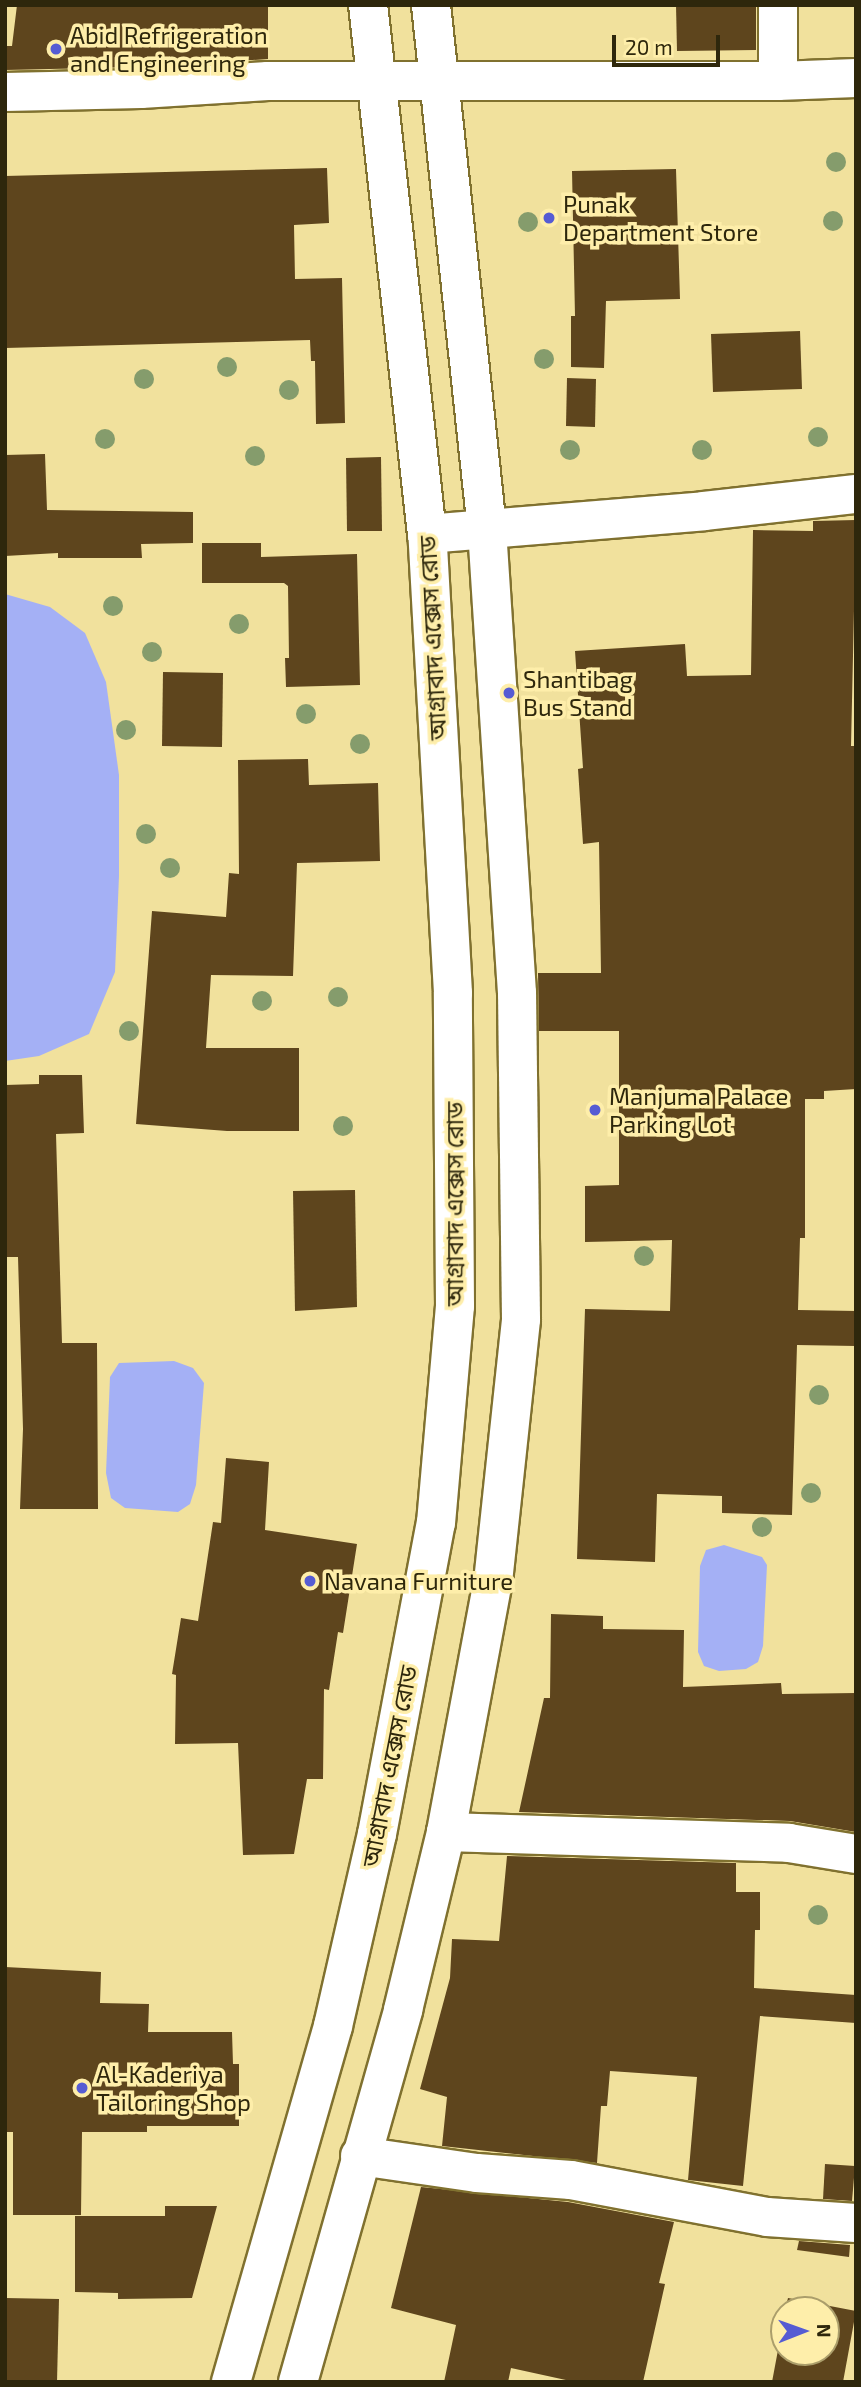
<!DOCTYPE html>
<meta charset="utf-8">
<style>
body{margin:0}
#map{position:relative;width:861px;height:2387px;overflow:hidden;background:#f1e19d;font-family:"Exo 2","Noto Sans Bengali",sans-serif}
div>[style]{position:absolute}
.water>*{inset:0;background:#a4b0f5}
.building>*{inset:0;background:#5e451d}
.roads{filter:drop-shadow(2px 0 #80712f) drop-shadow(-2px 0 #80712f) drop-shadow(0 2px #80712f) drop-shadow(0 -2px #80712f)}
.street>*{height:38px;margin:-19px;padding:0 19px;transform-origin:19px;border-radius:19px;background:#fff}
.secondary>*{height:38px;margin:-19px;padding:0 19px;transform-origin:19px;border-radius:19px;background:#fff}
.trees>*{width:20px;height:20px;margin:-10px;border-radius:50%;background:#859c6c}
.dots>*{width:19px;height:19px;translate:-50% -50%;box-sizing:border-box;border:4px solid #feeeaa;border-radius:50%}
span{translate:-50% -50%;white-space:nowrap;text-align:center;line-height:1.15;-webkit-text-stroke:7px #feeeaa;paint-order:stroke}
.poi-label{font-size:24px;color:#2e270c}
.left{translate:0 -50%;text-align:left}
.street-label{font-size:24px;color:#2e270c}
.frame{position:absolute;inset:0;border:7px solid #2e270c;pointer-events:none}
.north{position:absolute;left:770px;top:2296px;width:70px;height:70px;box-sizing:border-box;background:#feeeaa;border:2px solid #ab9e6b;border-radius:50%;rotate:89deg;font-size:19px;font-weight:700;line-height:28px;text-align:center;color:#2e270c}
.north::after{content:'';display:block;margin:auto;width:24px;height:32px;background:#565cd3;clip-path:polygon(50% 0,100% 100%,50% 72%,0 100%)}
.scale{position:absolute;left:612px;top:35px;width:108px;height:32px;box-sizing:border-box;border:4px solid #2e270c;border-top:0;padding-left:9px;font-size:21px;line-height:24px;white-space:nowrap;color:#2e270c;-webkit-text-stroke:5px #feeeaa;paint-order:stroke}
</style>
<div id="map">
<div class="water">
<i style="clip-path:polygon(5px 594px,50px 607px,85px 633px,106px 682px,119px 775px,119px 876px,115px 972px,89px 1034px,39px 1056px,5px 1061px)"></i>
<i style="clip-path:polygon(174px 1361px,193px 1368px,204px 1383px,196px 1485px,190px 1504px,178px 1512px,125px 1508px,111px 1498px,106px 1473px,110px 1377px,119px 1363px)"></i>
<i style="clip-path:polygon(724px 1545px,762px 1557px,767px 1565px,763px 1646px,758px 1662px,746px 1669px,719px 1671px,704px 1666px,698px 1652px,700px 1566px,706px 1550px)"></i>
</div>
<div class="building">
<i style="clip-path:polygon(17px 5px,268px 5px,268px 59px,140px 67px,5px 70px,5px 46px,12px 46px)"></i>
<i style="clip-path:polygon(676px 5px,756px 5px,756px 50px,677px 51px)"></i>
<i style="clip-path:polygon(327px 168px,329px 223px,294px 225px,295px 279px,342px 278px,345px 423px,316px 424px,315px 361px,311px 361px,310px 340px,5px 348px,5px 176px)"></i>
<i style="clip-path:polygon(676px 169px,680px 299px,606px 301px,604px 368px,571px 367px,571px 316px,575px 316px,572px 171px)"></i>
<i style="clip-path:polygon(800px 331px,802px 389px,713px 392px,711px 334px)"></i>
<i style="clip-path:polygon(567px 378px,596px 379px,595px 427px,566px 426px)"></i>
<i style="clip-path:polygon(45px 454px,47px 510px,193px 512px,193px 543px,141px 544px,142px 558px,58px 558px,58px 553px,5px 556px,5px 455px)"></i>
<i style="clip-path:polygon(381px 457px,382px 531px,347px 531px,346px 458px)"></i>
<i style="clip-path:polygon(856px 520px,851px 746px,856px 746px,856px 1089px,824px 1091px,824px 1099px,805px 1099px,805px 1238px,800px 1238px,798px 1310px,856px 1311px,856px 1346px,797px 1345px,792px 1515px,722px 1513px,722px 1496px,657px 1494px,655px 1562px,577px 1559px,585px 1309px,670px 1311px,672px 1240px,585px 1242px,585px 1186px,619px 1185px,619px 1031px,539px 1031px,538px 973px,601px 973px,599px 842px,583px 844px,578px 769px,583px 768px,575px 651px,685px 644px,687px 676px,751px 675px,753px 530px,813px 531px,813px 521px)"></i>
<i style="clip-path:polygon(202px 543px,261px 543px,261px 557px,357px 554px,360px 685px,286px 687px,285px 658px,289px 658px,288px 586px,284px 583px,202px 583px)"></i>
<i style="clip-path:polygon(163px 672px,223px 673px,222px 747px,162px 746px)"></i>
<i style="clip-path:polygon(308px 759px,309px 785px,378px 783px,380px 861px,297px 863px,293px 976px,211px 975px,206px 1048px,299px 1048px,299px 1131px,227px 1131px,136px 1124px,152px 911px,226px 917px,229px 873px,239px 874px,238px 760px)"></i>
<i style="clip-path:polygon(39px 1075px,82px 1075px,84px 1133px,56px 1134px,62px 1343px,97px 1343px,98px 1509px,20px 1509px,23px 1429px,18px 1257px,5px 1257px,5px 1085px,39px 1084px)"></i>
<i style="clip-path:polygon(355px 1190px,357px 1307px,295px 1311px,293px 1191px)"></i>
<i style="clip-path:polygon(226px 1458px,269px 1462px,265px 1530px,357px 1544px,343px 1633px,338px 1632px,329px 1690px,324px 1689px,323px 1779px,307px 1779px,294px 1854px,243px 1855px,238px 1743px,175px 1744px,176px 1675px,172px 1674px,181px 1618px,198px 1621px,213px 1522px,221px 1523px)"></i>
<i style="clip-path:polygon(551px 1614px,603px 1616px,603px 1629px,684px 1630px,683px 1687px,781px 1683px,782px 1694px,856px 1693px,856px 1832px,790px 1821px,519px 1812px,544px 1698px,550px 1698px)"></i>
<i style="clip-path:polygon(507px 1856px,736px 1863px,736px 1892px,760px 1892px,760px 1930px,755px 1930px,754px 1988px,856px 1995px,856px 2023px,760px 2016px,743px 2186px,688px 2180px,697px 2077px,610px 2071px,607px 2106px,601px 2106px,597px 2163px,442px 2146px,447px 2097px,420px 2089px,450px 1978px,452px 1939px,499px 1941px)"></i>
<i style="clip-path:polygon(5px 1967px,101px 1972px,100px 2003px,149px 2004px,148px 2032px,232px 2032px,233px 2064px,239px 2064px,239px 2126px,147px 2126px,147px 2132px,82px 2132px,81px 2215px,13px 2215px,13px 2132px,7px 2132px)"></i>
<i style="clip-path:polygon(825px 2164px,855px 2166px,852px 2201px,823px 2199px)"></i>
<i style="clip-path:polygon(421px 2187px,568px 2202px,674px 2222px,659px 2283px,665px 2284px,643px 2382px,575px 2382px,511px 2368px,508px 2382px,444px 2382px,456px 2325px,391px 2308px)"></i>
<i style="clip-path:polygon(165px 2206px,217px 2206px,192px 2298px,118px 2299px,118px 2293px,75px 2292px,75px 2216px,165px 2216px)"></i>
<i style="clip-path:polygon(799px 2241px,850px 2245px,849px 2257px,797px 2250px)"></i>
<i style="clip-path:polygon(5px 2298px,59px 2299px,57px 2382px,5px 2382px)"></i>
<i style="clip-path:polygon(788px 2298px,856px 2311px,843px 2382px,772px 2382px,784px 2318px,784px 2352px,826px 2352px,826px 2310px,785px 2310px)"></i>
</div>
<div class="roads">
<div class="street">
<i style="left:441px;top:81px;width:337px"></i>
<i style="left:778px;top:81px;width:76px;rotate:-90deg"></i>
<i style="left:778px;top:81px;width:78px;rotate:-2.2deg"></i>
<i style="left:427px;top:534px;width:278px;rotate:-4.7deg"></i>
<i style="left:704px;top:511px;width:153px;rotate:-6.4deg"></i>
<i style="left:446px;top:1832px;width:343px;rotate:1.8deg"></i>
<i style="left:789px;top:1843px;width:68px;rotate:9.3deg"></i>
<i style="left:360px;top:2156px;width:118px;rotate:8.3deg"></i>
<i style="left:477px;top:2173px;width:94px;rotate:4.3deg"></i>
<i style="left:571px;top:2180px;width:199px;rotate:10.7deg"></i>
<i style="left:767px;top:2217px;width:89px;rotate:3.9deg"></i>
</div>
<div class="secondary">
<i style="left:5px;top:92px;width:136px;rotate:-1.3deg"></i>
<i style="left:141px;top:89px;width:127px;rotate:-3.6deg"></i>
<i style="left:268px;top:81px;width:173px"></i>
<i style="left:231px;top:2382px;width:370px;rotate:-74deg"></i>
<i style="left:333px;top:2026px;width:197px;rotate:-77.1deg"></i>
<i style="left:377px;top:1834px;width:317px;rotate:-79.3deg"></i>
<i style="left:436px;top:1523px;width:218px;rotate:-85deg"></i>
<i style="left:455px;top:1306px;width:313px;rotate:-90.4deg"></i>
<i style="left:453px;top:993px;width:460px;rotate:-93.2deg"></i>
<i style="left:427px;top:534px;width:532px;rotate:-96.36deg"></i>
<i style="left:298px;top:2382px;width:387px;rotate:-74.2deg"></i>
<i style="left:403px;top:2010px;width:183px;rotate:-76.4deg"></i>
<i style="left:446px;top:1832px;width:254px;rotate:-79.4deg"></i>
<i style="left:493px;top:1582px;width:264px;rotate:-83.9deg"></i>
<i style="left:521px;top:1319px;width:326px;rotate:-90.7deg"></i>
<i style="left:517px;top:993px;width:465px;rotate:-93.7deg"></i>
<i style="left:487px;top:529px;width:527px;rotate:-96.1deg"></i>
</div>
</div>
<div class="trees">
<i style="left:836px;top:162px"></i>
<i style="left:833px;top:221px"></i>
<i style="left:528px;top:222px"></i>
<i style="left:544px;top:359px"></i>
<i style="left:227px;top:367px"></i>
<i style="left:144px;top:379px"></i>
<i style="left:289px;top:390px"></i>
<i style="left:818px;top:437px"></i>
<i style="left:105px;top:439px"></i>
<i style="left:570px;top:450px"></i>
<i style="left:702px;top:450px"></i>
<i style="left:255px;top:456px"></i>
<i style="left:113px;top:606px"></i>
<i style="left:239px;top:624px"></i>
<i style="left:152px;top:652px"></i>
<i style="left:306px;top:714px"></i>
<i style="left:126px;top:730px"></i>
<i style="left:360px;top:744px"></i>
<i style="left:146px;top:834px"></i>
<i style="left:170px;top:868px"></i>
<i style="left:338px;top:997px"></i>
<i style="left:262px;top:1001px"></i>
<i style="left:129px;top:1031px"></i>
<i style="left:343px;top:1126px"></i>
<i style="left:644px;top:1256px"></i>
<i style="left:819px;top:1395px"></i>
<i style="left:811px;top:1493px"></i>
<i style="left:762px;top:1527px"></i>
<i style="left:818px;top:1915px"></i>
</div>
<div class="dots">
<i style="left:56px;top:49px;background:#565cd3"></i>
<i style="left:549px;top:218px;background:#565cd3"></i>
<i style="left:509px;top:693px;background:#565cd3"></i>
<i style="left:595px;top:1110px;background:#565cd3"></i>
<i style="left:310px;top:1581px;background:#565cd3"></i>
<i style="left:82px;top:2088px;background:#565cd3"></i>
</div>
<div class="poi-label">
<span class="left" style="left:70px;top:49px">Abid Refrigeration<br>and Engineering</span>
<span class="left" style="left:563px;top:218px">Punak<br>Department Store</span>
<span class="left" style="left:523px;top:693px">Shantibag<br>Bus Stand</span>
<span class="left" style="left:609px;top:1110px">Manjuma Palace<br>Parking Lot</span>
<span class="left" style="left:324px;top:1581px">Navana Furniture</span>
<span class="left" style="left:96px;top:2088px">Al-Kaderiya<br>Tailoring Shop</span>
</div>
<div class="street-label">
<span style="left:432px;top:638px;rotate:-93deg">আগ্রাবাদ এক্সেস রোড</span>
<span style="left:454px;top:1204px;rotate:-90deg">আগ্রাবাদ এক্সেস রোড</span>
<span style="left:389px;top:1766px;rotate:-79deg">আগ্রাবাদ এক্সেস রোড</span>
</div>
<div class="frame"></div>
<div class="north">N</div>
<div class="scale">20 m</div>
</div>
